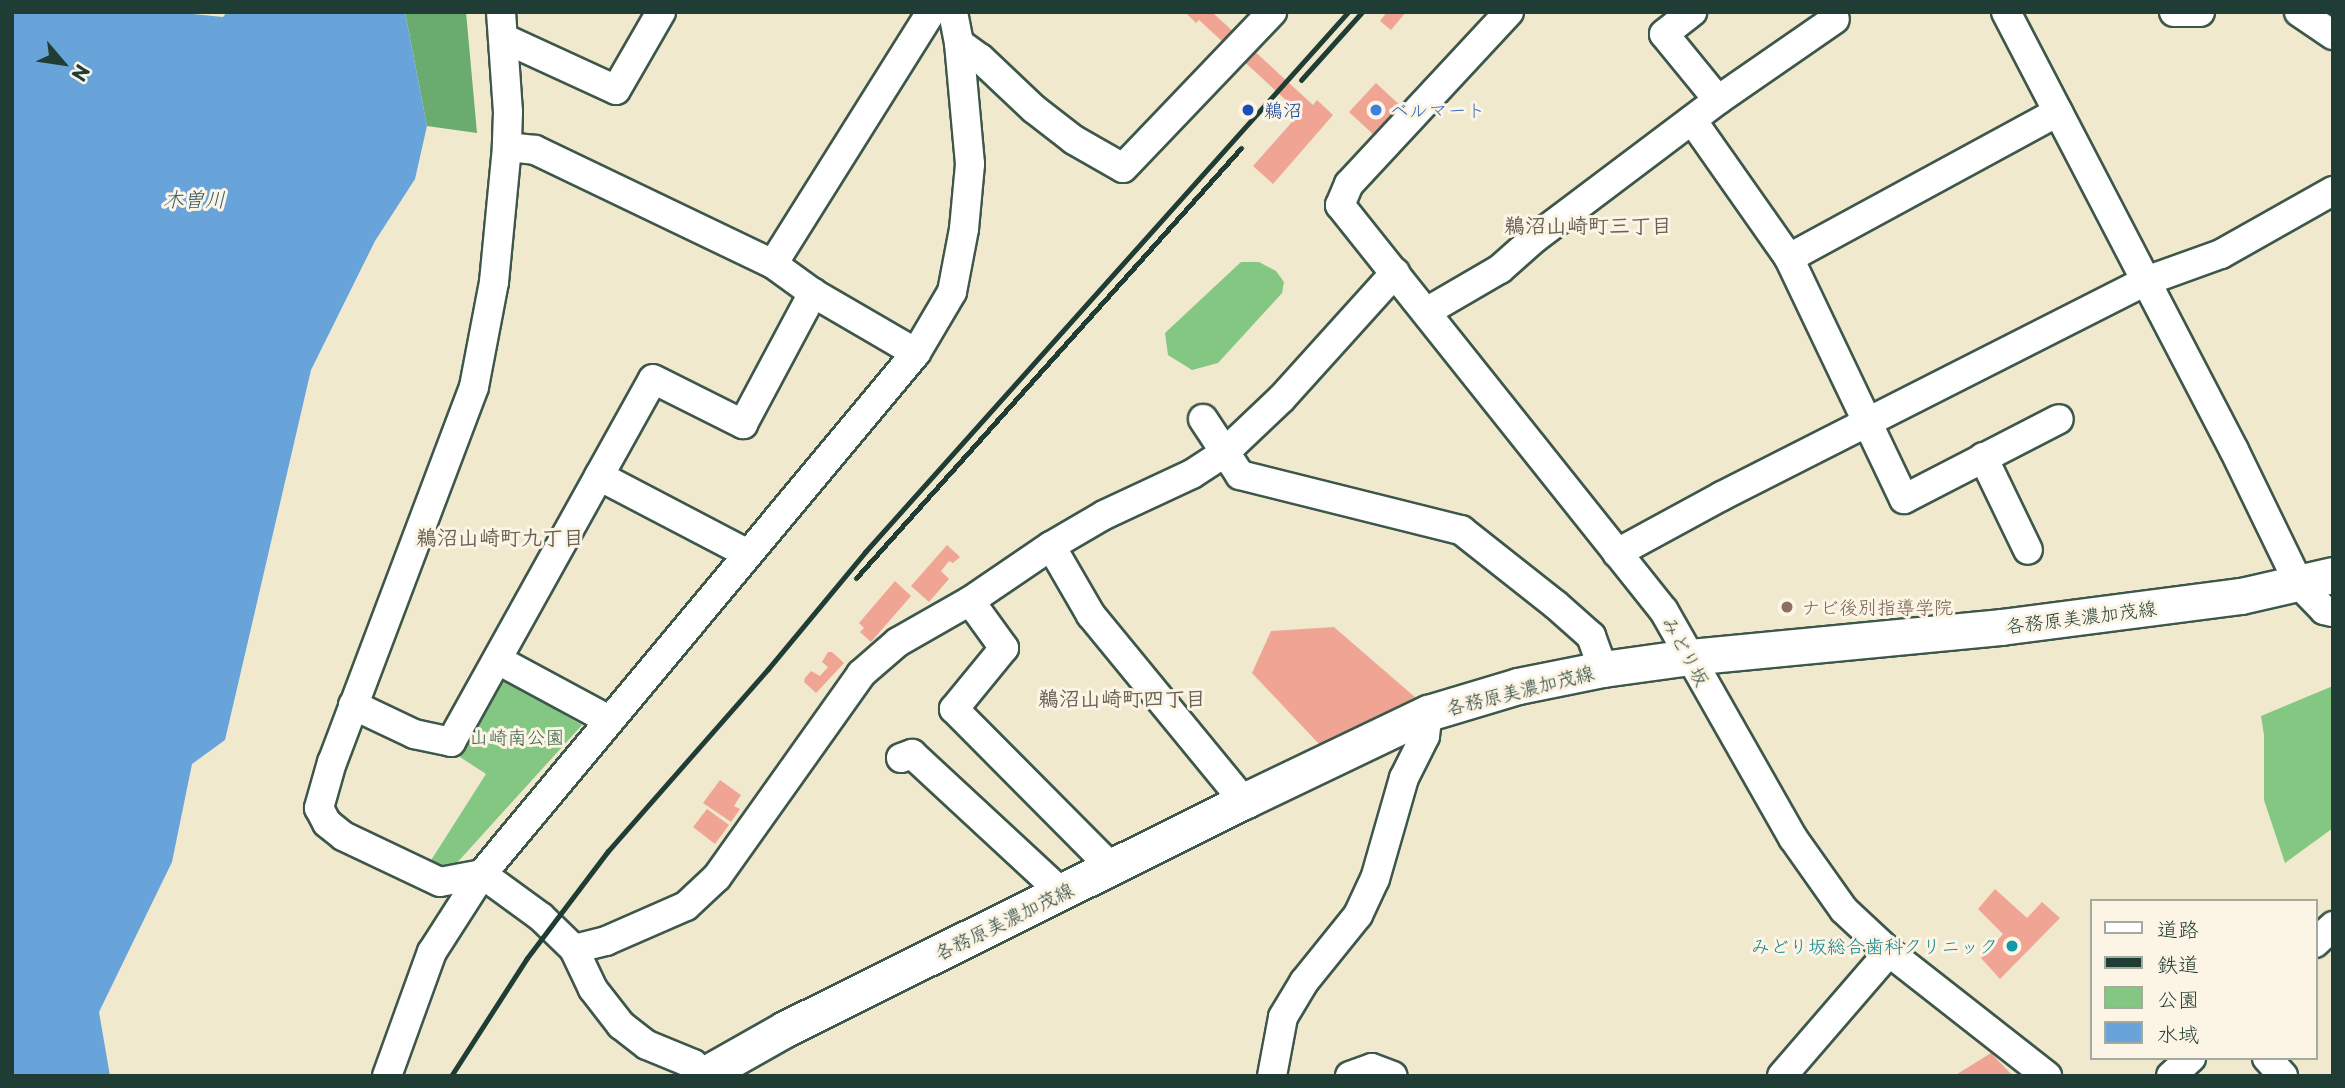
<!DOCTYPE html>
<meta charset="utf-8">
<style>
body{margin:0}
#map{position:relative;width:2345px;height:1088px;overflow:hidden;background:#f0e9ce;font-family:"Playpen Sans","Klee One",sans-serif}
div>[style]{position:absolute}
.green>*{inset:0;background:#83c782}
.forest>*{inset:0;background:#6aac70}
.water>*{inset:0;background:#68a4d9}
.building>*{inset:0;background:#f0a594}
.roads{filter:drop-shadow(2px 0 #3e574b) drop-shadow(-2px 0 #3e574b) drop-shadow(0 2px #3e574b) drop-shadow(0 -2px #3e574b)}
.minor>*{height:28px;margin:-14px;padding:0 14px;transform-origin:14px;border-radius:14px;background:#fff}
.major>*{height:35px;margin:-17.5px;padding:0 17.5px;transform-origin:17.5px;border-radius:17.5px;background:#fff}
.rail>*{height:5px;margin:-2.5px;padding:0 2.5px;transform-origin:2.5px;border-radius:2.5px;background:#1f3d34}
.dots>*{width:19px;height:19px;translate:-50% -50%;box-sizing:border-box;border:4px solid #fcf5e5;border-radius:50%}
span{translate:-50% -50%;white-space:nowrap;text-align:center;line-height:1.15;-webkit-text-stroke:6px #fcf5e5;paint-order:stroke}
.transit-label{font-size:19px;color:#164399}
.left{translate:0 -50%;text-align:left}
.shop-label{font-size:19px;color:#366cbe}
.education-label{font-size:19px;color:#785e54}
.street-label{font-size:19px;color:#1f3d34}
.park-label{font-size:19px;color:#386048}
.culture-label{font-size:19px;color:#0d838f}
.right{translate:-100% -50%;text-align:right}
.water-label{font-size:21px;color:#355c66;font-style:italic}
.neighbourhood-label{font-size:21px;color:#686156;font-weight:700}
.frame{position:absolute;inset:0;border:14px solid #1f3d34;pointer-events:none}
.legend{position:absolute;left:2090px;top:899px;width:228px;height:161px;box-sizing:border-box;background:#fcf5e5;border:2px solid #a4ab9e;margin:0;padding:9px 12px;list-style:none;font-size:21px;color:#1f3d34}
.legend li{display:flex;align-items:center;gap:14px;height:35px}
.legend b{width:35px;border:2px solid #a4ab9e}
.north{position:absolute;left:28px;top:28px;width:70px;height:70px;-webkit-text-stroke:5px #fcf5e5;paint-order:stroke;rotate:119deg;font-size:19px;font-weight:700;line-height:28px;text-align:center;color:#1f3d34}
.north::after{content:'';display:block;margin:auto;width:24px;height:32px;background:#1f3d34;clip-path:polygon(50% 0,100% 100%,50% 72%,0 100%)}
</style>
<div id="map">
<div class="green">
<i style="clip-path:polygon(1241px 262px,1259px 262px,1276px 271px,1284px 282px,1282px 293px,1218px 363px,1192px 370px,1168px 355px,1165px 333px)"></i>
<i style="clip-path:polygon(503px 679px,582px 725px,455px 865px,428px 865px,486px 774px,460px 757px)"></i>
<i style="clip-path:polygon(2333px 686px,2333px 828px,2285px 863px,2264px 800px,2264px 735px,2261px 716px)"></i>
</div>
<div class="forest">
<i style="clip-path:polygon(405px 12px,466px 12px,477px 133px,427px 126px)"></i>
</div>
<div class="water">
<i style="clip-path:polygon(12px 12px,173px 12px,223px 17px,227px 12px,405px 12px,427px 126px,415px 179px,375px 241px,311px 370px,225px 740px,192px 764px,172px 862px,99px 1012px,110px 1076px,12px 1076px)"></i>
</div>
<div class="building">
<i style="clip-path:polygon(1185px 12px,1212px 12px,1313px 105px,1317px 100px,1333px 115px,1273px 184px,1253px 166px,1300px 113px,1199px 20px,1196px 23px)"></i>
<i style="clip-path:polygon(1387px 12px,1406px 12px,1391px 30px,1380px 21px)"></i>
<i style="clip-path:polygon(1376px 83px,1403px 108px,1376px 137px,1349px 112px)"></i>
<i style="clip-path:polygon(947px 545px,960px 557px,953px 563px,949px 561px,941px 571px,949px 579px,929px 602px,911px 586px)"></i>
<i style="clip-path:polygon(895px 581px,911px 596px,871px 642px,860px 632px,864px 628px,859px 623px)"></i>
<i style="clip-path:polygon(1334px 627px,1416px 698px,1319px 744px,1252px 673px,1271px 631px)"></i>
<i style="clip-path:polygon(828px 652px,832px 652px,844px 663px,816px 693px,804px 682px,805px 678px,811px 671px,820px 676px,828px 667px,822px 662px)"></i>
<i style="clip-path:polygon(720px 780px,741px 795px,734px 806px,740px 809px,731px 822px,703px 803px)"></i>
<i style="clip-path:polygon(707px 809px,729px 825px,715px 844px,693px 827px)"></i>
<i style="clip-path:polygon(1995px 889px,2027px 918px,2042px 902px,2060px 918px,2000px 979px,1981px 958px,2003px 934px,1978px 909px)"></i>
<i style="clip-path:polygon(1991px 1053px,2013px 1076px,1954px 1076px)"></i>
</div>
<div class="roads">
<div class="minor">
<i style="left:501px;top:12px;width:100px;rotate:86deg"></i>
<i style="left:508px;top:112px;width:35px;rotate:92deg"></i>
<i style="left:507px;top:147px;width:136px;rotate:95.5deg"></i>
<i style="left:494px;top:282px;width:107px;rotate:100.8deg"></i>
<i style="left:474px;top:387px;width:401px;rotate:110.7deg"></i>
<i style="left:332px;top:762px;width:48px;rotate:105.8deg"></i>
<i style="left:319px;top:808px;width:17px;rotate:62deg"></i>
<i style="left:327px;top:823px;width:21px;rotate:39deg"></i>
<i style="left:343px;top:836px;width:107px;rotate:25.4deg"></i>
<i style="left:440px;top:882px;width:43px;rotate:-10.8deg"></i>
<i style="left:482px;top:874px;width:73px;rotate:36.1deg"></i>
<i style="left:541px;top:917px;width:46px;rotate:44.1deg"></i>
<i style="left:574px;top:949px;width:44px;rotate:64.6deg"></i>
<i style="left:593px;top:989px;width:46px;rotate:52.1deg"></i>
<i style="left:621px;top:1025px;width:33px;rotate:38deg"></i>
<i style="left:647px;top:1045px;width:50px;rotate:22.4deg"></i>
<i style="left:693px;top:1064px;width:15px;rotate:48deg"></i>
<i style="left:1509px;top:12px;width:235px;rotate:132.9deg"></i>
<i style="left:1349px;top:184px;width:23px;rotate:113deg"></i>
<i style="left:1340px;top:205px;width:519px;rotate:51.41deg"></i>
<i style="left:1664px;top:611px;width:261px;rotate:60.4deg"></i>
<i style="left:1793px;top:838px;width:88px;rotate:54.7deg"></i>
<i style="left:1844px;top:910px;width:62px;rotate:43deg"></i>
<i style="left:1889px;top:952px;width:201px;rotate:38.1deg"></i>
<i style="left:2006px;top:12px;width:494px;rotate:62.5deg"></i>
<i style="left:2234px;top:450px;width:149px;rotate:64.1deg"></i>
<i style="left:2299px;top:584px;width:36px;rotate:46deg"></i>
<i style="left:2324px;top:610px;width:9px;rotate:13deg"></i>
<i style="left:2174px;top:12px;width:26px"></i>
<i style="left:2299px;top:12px;width:41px;rotate:34.1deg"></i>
<i style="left:503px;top:38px;width:124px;rotate:24.7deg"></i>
<i style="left:616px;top:90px;width:90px;rotate:-60deg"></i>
<i style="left:959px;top:43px;width:26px;rotate:36deg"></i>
<i style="left:980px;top:58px;width:74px;rotate:43.4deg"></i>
<i style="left:1034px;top:109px;width:51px;rotate:37.8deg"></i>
<i style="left:1074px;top:140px;width:56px;rotate:29.7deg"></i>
<i style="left:1123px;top:168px;width:216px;rotate:-46.3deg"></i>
<i style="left:1718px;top:100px;width:142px;rotate:-34.7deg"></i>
<i style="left:1692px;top:120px;width:169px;rotate:54.9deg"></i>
<i style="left:1789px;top:258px;width:267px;rotate:64.5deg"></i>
<i style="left:1904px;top:499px;width:174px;rotate:-27.3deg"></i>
<i style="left:507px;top:147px;width:28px;rotate:6deg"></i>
<i style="left:535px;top:150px;width:264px;rotate:25.6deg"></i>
<i style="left:773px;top:264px;width:295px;rotate:-57.9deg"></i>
<i style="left:1789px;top:258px;width:306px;rotate:-28.5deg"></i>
<i style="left:773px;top:264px;width:49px;rotate:35.9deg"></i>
<i style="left:813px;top:293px;width:119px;rotate:30.2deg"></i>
<i style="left:1426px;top:312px;width:86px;rotate:-30.2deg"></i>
<i style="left:1500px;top:269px;width:47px;rotate:-41.5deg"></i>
<i style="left:1535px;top:238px;width:229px;rotate:-37deg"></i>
<i style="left:1718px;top:100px;width:85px;rotate:-129.3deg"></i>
<i style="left:1664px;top:34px;width:36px;rotate:-38deg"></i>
<i style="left:1203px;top:419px;width:67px;rotate:56.5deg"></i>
<i style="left:1240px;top:475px;width:228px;rotate:14deg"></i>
<i style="left:1461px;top:530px;width:121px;rotate:38.3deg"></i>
<i style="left:1556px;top:605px;width:47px;rotate:41.5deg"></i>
<i style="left:1591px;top:636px;width:35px;rotate:70deg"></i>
<i style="left:1983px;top:457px;width:103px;rotate:64.2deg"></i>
<i style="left:599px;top:476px;width:168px;rotate:27.6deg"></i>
<i style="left:1051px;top:546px;width:80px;rotate:59.9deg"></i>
<i style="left:1091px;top:615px;width:241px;rotate:50.6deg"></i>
<i style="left:1617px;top:553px;width:119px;rotate:-28.5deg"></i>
<i style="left:1722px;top:496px;width:475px;rotate:-26.9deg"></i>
<i style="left:2146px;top:281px;width:80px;rotate:-19.8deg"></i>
<i style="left:2221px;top:254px;width:129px;rotate:-29.4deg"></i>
<i style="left:970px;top:601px;width:58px;rotate:54.1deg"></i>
<i style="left:1004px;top:648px;width:79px;rotate:129.3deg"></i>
<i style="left:954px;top:709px;width:224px;rotate:45.2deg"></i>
<i style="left:498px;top:660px;width:126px;rotate:28.4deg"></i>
<i style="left:353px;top:705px;width:68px;rotate:25.4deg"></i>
<i style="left:414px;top:734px;width:38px;rotate:12deg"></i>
<i style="left:451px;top:742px;width:415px;rotate:-60.9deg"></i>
<i style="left:653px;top:379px;width:101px;rotate:26.6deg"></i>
<i style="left:743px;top:424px;width:149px;rotate:-61.9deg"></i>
<i style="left:901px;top:758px;width:12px;rotate:-20deg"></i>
<i style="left:912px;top:754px;width:203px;rotate:42.8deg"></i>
<i style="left:2315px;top:943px;width:25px;rotate:-43deg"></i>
<i style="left:574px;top:949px;width:33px;rotate:-14deg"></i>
<i style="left:606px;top:941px;width:87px;rotate:-23.6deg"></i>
<i style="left:686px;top:906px;width:42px;rotate:-43.1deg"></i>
<i style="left:717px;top:877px;width:249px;rotate:-54.6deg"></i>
<i style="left:861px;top:674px;width:49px;rotate:-40.9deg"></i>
<i style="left:898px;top:642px;width:83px;rotate:-29.7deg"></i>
<i style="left:970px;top:601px;width:98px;rotate:-34.2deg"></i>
<i style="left:1051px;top:546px;width:61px;rotate:-30.3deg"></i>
<i style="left:1104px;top:515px;width:97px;rotate:-25deg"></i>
<i style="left:1192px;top:474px;width:37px;rotate:-33deg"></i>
<i style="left:1223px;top:454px;width:81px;rotate:-43.5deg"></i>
<i style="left:1282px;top:398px;width:169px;rotate:-47.9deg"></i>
<i style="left:2267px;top:1058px;width:24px;rotate:48deg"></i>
<i style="left:387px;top:1076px;width:132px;rotate:-70.1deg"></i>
<i style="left:432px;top:952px;width:93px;rotate:-57.3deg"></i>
<i style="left:482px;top:874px;width:678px;rotate:-50.21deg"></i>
<i style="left:916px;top:353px;width:71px;rotate:-59.5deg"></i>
<i style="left:952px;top:292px;width:64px;rotate:-79.2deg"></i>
<i style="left:964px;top:229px;width:65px;rotate:-84.7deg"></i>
<i style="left:970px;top:164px;width:121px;rotate:-95.2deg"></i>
<i style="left:959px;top:43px;width:32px;rotate:-101deg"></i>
<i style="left:1272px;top:1076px;width:60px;rotate:-79.4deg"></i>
<i style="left:1283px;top:1017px;width:41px;rotate:-59deg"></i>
<i style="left:1304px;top:982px;width:86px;rotate:-51.1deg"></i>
<i style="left:1358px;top:915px;width:40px;rotate:-65deg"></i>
<i style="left:1375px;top:879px;width:105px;rotate:-74deg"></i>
<i style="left:1404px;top:778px;width:47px;rotate:-63.4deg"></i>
<i style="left:1425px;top:736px;width:23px;rotate:-83deg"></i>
<i style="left:1350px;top:1076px;width:23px;rotate:-20deg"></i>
<i style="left:1372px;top:1068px;width:22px;rotate:21deg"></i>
<i style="left:1782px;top:1076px;width:164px;rotate:-49.2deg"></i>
<i style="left:2171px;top:1076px;width:27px;rotate:-42deg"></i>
</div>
<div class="major">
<i style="left:702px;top:1076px;width:95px;rotate:-29.5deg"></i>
<i style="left:785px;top:1029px;width:513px;rotate:-26.42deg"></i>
<i style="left:1244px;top:801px;width:204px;rotate:-25.6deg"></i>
<i style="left:1428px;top:713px;width:94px;rotate:-16.7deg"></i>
<i style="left:1518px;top:686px;width:87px;rotate:-11.3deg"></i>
<i style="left:1603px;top:669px;width:88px;rotate:-7.9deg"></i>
<i style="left:1690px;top:657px;width:312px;rotate:-5.5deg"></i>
<i style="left:2001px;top:627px;width:242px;rotate:-7.4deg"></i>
<i style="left:2241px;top:596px;width:94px;rotate:-12.9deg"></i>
</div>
</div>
<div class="rail">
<i style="left:1301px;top:80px;width:91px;rotate:-48.1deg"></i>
<i style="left:856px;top:578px;width:577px;rotate:-48.16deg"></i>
<i style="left:451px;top:1076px;width:140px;rotate:-57.2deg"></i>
<i style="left:527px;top:958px;width:134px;rotate:-52.9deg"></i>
<i style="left:608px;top:851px;width:242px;rotate:-48.7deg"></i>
<i style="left:768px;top:669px;width:152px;rotate:-50.3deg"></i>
<i style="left:865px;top:552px;width:724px;rotate:-48.19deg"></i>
</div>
<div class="dots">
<i style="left:1248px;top:110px;background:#1a4fb4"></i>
<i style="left:1376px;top:110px;background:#3f7fe0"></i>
<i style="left:1787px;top:607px;background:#8d6e63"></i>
<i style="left:2012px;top:946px;background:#0f9aa8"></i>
</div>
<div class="transit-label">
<span class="left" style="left:1264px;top:110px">鵜沼</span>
</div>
<div class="shop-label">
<span class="left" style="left:1390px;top:110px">ベルマート</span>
</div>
<div class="education-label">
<span class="left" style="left:1801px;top:607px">ナビ後別指導学院</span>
</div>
<div class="street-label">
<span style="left:2081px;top:617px;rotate:-7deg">各務原美濃加茂線</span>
<span style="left:1686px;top:651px;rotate:61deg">みどり坂</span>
<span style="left:1520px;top:690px;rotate:-14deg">各務原美濃加茂線</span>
<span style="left:1004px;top:921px;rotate:-26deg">各務原美濃加茂線</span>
</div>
<div class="park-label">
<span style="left:517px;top:737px">山崎南公園</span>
</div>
<div class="culture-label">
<span class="right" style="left:1998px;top:946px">みどり坂総合歯科クリニック</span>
</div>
<div class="water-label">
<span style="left:194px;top:198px">木曽川</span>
</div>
<div class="neighbourhood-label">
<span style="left:1588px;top:224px">鵜沼山崎町三丁目</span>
<span style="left:500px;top:536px">鵜沼山崎町九丁目</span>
<span style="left:1122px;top:697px">鵜沼山崎町四丁目</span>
</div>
<div class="frame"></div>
<ul class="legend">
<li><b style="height:9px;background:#fff"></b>道路</li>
<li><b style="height:9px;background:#1f3d34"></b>鉄道</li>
<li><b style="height:19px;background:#83c782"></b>公園</li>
<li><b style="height:19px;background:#68a4d9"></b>水域</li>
</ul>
<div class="north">N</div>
</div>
